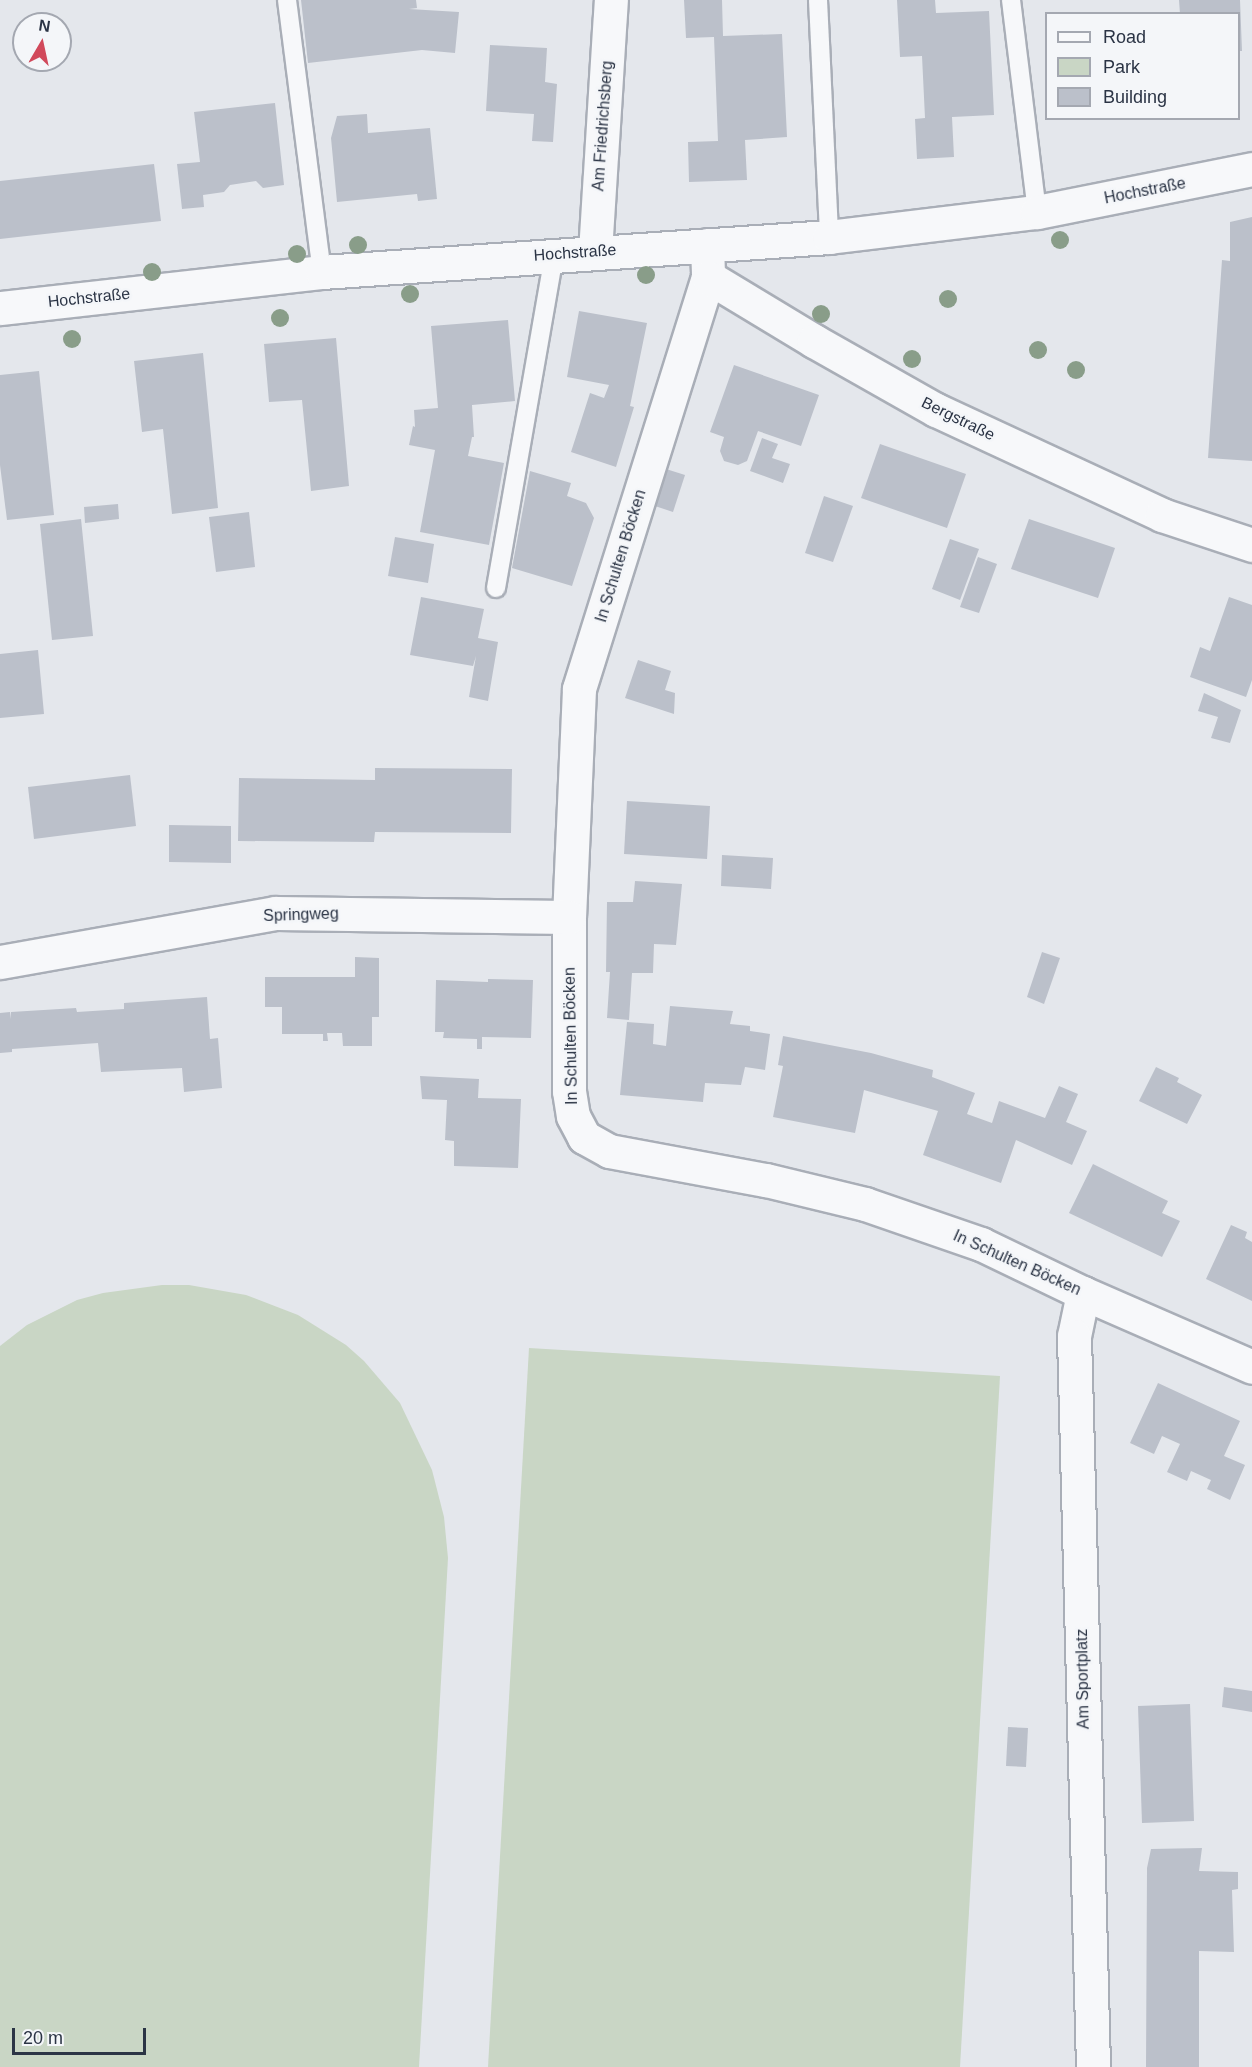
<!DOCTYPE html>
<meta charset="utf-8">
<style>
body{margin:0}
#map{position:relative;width:1252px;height:2067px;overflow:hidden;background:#e4e7ec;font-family:Helvetica,sans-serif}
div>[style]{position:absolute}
.green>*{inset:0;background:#c9d6c5}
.building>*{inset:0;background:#bbc0ca}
.roads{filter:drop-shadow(2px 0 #a9aeb7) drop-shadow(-2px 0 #a9aeb7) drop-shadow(0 2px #a9aeb7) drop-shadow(0 -2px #a9aeb7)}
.service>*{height:18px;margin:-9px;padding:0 9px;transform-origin:9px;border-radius:9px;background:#f7f8fa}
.minor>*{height:33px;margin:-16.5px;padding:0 16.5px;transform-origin:16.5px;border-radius:16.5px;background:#f7f8fa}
.tertiary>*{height:33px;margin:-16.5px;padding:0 16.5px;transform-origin:16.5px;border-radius:16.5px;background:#f7f8fa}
.trees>*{width:18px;height:18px;margin:-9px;border-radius:50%;background:#899d89}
span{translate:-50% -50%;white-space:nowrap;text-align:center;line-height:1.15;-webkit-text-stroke:5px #f4f6f9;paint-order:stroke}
.street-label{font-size:16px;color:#2b3445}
.legend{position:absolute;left:1045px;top:12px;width:195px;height:108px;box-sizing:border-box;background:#f4f6f9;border:2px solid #a4a8b1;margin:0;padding:8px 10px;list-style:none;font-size:18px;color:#2b3445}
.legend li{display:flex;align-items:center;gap:12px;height:30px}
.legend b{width:30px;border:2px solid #a4a8b1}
.north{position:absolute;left:12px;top:12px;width:60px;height:60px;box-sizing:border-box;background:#f4f6f9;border:2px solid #a4a8b1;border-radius:50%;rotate:9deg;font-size:16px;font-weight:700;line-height:24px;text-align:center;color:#2b3445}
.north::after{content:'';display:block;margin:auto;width:21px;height:27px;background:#d1495b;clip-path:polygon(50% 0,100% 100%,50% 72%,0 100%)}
.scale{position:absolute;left:12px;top:2028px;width:134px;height:27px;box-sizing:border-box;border:3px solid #2b3445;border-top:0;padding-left:8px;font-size:18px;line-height:21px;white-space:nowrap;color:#2b3445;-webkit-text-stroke:4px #f4f6f9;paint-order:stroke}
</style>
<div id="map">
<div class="green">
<i style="clip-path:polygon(162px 1285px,189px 1285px,246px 1295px,298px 1315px,346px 1345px,364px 1361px,400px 1403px,432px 1470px,444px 1517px,448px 1558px,419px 2067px,0 2067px,0 1346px,27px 1325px,77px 1300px,103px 1293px)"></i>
<i style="clip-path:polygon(529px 1348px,1000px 1376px,960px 2067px,488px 2067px)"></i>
</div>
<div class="building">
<i style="clip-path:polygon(301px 0,416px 0,417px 8px,409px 9px,459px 12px,455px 53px,422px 50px,308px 63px)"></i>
<i style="clip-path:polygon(684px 0,722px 0,723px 36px,782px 34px,787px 137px,745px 140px,747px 180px,689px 182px,688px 142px,718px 141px,714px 37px,686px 38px)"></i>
<i style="clip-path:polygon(897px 0,935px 0,936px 13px,989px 11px,994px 115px,952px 117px,954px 157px,917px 159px,915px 119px,925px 118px,922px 56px,900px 57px)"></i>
<i style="clip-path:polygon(1179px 0,1240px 0,1242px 51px,1239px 51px,1239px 14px,1180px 14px)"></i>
<i style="clip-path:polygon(490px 45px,547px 48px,545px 82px,557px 84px,553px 142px,532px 141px,534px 114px,486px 111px)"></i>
<i style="clip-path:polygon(275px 103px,284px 185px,263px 188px,256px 181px,230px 185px,224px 192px,203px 195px,204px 207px,182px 209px,177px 164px,200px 162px,194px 112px)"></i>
<i style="clip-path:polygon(367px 114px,368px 133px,430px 128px,437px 199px,418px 201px,417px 194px,337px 202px,331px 138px,337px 116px)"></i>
<i style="clip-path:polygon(154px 164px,161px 221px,0 239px,0 181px)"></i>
<i style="clip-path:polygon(1252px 217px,1252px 461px,1208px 458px,1222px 260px,1230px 261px,1230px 222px)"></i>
<i style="clip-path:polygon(579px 311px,647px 323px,630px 406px,634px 407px,616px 467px,571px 452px,590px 393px,604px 398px,609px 385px,567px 377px)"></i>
<i style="clip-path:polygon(508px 320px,515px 401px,472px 405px,474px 437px,472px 437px,468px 456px,504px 463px,489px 545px,420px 532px,435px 450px,409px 445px,413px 426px,415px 427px,414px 410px,438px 408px,431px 326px)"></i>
<i style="clip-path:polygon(336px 338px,349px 486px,311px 491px,302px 400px,269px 402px,264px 344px)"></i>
<i style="clip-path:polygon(203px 353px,218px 508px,172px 514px,163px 429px,142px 432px,134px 361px)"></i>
<i style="clip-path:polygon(734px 365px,819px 395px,801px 446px,758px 431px,747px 461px,738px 465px,724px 461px,720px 451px,724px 437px,710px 432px)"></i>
<i style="clip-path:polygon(39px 371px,54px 515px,7px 520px,0 465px,0 375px)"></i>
<i style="clip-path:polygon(762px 438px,778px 444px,772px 458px,790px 464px,783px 483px,750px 471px)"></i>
<i style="clip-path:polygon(880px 444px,966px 474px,947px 528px,861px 498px)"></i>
<i style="clip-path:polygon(666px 469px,685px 475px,673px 512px,655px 506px)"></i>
<i style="clip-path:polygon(530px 471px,571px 483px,567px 496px,586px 503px,594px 518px,572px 586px,512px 568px)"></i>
<i style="clip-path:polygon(824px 496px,853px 506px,833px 562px,805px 553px)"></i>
<i style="clip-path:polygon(118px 504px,119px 519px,85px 523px,84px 507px)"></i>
<i style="clip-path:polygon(249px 512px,255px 567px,216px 572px,209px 517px)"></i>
<i style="clip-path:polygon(81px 519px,93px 636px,52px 640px,40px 524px)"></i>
<i style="clip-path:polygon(1029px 519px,1115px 548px,1098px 598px,1011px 569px)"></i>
<i style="clip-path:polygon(395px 537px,434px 544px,428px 583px,388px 576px)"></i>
<i style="clip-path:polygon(950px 539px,979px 549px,960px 600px,932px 589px)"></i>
<i style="clip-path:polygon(978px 557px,997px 564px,979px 613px,960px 607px)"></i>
<i style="clip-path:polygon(421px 597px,484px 609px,478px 638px,498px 642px,488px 701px,469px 697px,476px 656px,473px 666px,410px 655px)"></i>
<i style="clip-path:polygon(1229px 597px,1252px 605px,1252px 680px,1246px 697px,1190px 677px,1200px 647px,1210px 651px)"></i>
<i style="clip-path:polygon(38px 650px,44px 714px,0 718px,0 654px)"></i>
<i style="clip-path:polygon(638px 660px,671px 671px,665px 690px,675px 693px,674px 714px,625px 698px)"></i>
<i style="clip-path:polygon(1204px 693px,1241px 710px,1230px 743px,1211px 738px,1218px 717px,1198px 711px)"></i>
<i style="clip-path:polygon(375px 768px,512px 769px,511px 833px,375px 832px,374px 842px,238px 841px,239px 778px,375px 780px)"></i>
<i style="clip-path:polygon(130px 775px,136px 826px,34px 839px,28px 787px)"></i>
<i style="clip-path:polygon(627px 801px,710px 806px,707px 859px,624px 854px)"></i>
<i style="clip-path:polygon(169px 825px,231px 826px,231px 863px,169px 862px)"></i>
<i style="clip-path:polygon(722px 855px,773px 858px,771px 889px,721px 886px)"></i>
<i style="clip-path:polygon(635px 881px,682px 884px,676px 945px,654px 944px,653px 973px,632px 973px,629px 1020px,607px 1018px,610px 972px,606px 972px,607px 902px,633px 902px)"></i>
<i style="clip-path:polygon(1042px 952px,1060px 958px,1044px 1004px,1027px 997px)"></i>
<i style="clip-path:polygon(355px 957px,379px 958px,379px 1017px,372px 1017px,372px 1046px,343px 1046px,342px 1033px,327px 1033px,328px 1041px,323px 1041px,323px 1034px,282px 1034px,282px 1007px,265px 1007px,265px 977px,355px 977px)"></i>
<i style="clip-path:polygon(488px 979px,533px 980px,531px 1038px,482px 1037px,482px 1049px,477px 1049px,477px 1039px,443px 1038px,444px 1032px,435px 1032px,436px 980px,488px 982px)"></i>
<i style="clip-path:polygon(207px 997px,210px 1039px,218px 1038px,222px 1088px,184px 1092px,182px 1068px,101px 1072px,98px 1043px,12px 1049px,12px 1052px,0 1053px,0 1013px,10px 1012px,11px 1019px,11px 1012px,76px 1008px,77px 1012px,124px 1009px,124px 1003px)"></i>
<i style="clip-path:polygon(670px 1006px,733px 1011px,730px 1024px,750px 1026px,750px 1031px,770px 1034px,765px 1070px,745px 1067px,741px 1085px,705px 1083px,703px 1102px,620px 1095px,627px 1022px,654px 1024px,653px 1044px,666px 1046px)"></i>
<i style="clip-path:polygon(783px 1036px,871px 1053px,933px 1070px,932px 1077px,975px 1093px,967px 1114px,992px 1123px,999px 1101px,1045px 1118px,1059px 1086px,1078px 1094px,1066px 1122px,1087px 1131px,1072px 1165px,1016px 1140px,1001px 1183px,923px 1155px,938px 1111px,864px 1090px,855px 1133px,773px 1117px,783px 1066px,778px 1065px)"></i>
<i style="clip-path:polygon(1156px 1067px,1179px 1078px,1177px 1082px,1202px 1095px,1187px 1124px,1139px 1101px)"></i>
<i style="clip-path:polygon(420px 1076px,479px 1079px,478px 1098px,521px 1099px,518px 1168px,454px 1166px,454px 1141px,445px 1140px,447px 1100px,422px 1099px)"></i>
<i style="clip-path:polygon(1093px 1164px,1168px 1201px,1162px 1213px,1180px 1221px,1162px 1257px,1069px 1213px)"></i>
<i style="clip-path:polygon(1231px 1225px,1247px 1232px,1245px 1238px,1252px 1242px,1252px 1301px,1206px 1279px)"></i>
<i style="clip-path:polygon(1158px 1383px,1240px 1421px,1224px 1456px,1245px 1465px,1230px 1500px,1207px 1489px,1211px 1480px,1191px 1471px,1187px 1481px,1167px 1472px,1180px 1444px,1162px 1436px,1154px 1454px,1130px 1443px)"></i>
<i style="clip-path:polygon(1224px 1687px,1252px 1691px,1252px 1712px,1222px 1707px)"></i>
<i style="clip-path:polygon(1190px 1704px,1194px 1821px,1142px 1823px,1138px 1706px)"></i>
<i style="clip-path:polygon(1008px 1727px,1028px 1728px,1026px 1767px,1006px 1766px)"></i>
<i style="clip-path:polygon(1202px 1848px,1199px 1871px,1238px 1872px,1238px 1889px,1232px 1890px,1234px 1952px,1199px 1951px,1199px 2067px,1146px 2067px,1147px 1868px,1151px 1849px)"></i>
</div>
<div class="roads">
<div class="service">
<i style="left:287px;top:0;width:274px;rotate:82.7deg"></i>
<i style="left:818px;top:0;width:237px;rotate:87.3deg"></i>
<i style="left:1011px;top:0;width:214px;rotate:83deg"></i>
<i style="left:496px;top:588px;width:338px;rotate:-80.1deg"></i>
</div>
<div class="minor">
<i style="left:707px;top:245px;width:32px;rotate:88deg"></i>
<i style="left:708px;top:277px;width:432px;rotate:107.4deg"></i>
<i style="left:579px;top:689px;width:228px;rotate:92.5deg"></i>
<i style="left:569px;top:917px;width:174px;rotate:90deg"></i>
<i style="left:569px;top:1091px;width:25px;rotate:81deg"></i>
<i style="left:573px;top:1116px;width:24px;rotate:62deg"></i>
<i style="left:584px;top:1137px;width:29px;rotate:29deg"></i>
<i style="left:609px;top:1151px;width:160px;rotate:10.5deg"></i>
<i style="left:766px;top:1180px;width:102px;rotate:13.6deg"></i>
<i style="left:865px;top:1204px;width:123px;rotate:19deg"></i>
<i style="left:981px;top:1244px;width:113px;rotate:25.7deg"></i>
<i style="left:1083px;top:1293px;width:184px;rotate:23.6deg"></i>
<i style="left:595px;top:252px;width:253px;rotate:-86.4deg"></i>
<i style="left:708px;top:277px;width:124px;rotate:31.1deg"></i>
<i style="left:814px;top:341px;width:140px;rotate:29.5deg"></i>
<i style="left:936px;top:410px;width:249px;rotate:24.9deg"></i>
<i style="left:1162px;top:515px;width:95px;rotate:18.4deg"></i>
<i style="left:0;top:962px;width:279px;rotate:-10.1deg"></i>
<i style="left:275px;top:913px;width:294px;rotate:0.8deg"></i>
<i style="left:1083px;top:1293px;width:44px;rotate:101.8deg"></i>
<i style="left:1074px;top:1336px;width:731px;rotate:88.51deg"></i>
</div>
<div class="tertiary">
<i style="left:0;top:308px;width:324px;rotate:-6.4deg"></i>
<i style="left:322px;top:272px;width:508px;rotate:-3.95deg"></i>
<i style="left:829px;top:237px;width:209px;rotate:-6.9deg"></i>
<i style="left:1037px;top:212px;width:219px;rotate:-11.3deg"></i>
</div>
</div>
<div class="trees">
<i style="left:1060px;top:240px"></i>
<i style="left:358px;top:245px"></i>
<i style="left:297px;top:254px"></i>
<i style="left:152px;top:272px"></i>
<i style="left:646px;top:275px"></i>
<i style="left:410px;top:294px"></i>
<i style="left:948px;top:299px"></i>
<i style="left:821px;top:314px"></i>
<i style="left:280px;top:318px"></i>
<i style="left:72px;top:339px"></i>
<i style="left:1038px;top:350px"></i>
<i style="left:912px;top:359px"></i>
<i style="left:1076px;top:370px"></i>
</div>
<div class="street-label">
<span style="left:603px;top:126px;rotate:-86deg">Am Friedrichsberg</span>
<span style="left:1145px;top:191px;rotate:-11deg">Hochstraße</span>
<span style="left:575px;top:253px;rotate:-4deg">Hochstraße</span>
<span style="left:89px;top:298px;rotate:-6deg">Hochstraße</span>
<span style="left:958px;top:419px;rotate:26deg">Bergstraße</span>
<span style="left:621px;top:556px;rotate:-73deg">In Schulten Böcken</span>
<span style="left:301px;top:915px;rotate:-2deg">Springweg</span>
<span style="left:571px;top:1036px;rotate:-91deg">In Schulten Böcken</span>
<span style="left:1017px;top:1263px;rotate:24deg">In Schulten Böcken</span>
<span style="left:1083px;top:1679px;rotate:-91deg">Am Sportplatz</span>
</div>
<ul class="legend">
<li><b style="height:8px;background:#f7f8fa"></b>Road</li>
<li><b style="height:16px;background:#c9d6c5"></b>Park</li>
<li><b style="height:16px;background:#bbc0ca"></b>Building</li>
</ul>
<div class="north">N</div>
<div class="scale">20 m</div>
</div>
